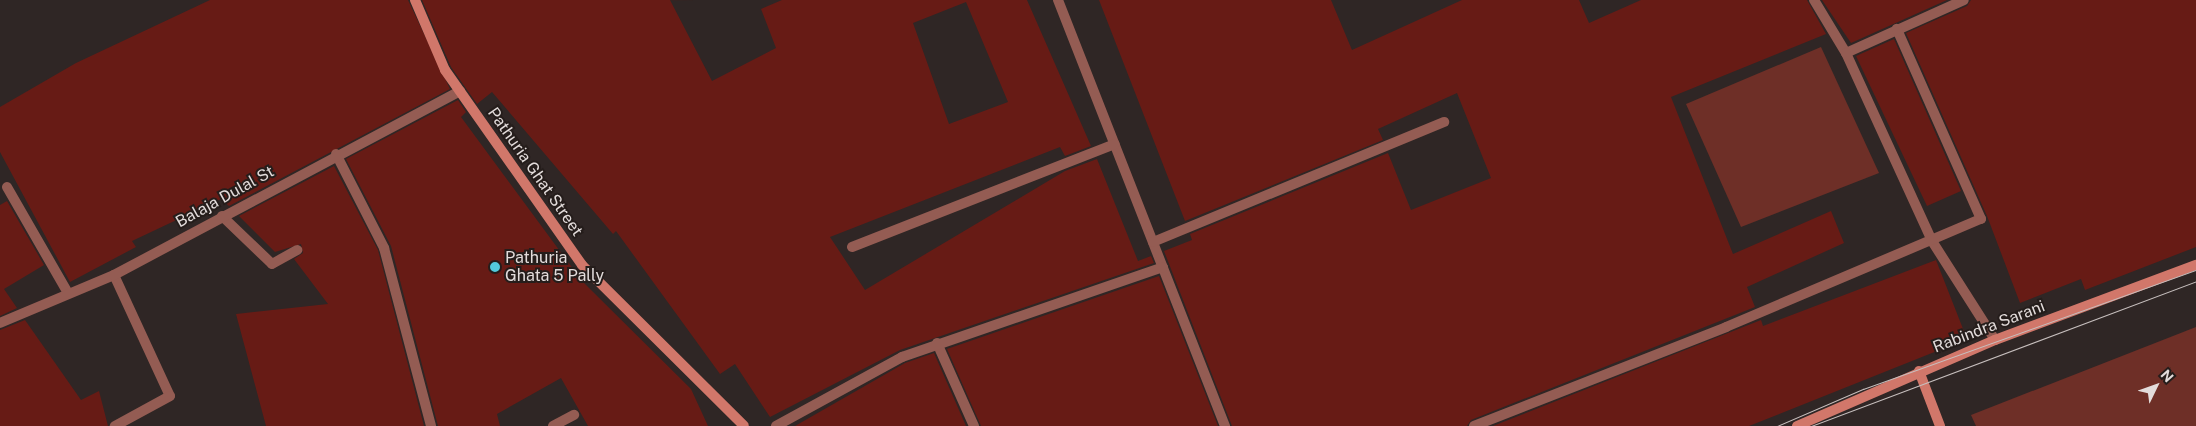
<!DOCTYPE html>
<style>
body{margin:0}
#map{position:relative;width:2196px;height:426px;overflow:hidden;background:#2f2625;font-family:"Public Sans",sans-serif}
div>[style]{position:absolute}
.green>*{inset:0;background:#6e2f27}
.building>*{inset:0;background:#671b15}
.lane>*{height:10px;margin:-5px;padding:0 5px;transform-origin:5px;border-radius:5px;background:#945c53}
.secondary>*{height:10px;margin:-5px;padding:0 5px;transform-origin:5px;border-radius:5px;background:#d1776a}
.tram>*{height:1px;margin:-0.5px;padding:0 0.5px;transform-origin:0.5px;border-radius:0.5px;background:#c7bfbe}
.dots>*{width:14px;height:14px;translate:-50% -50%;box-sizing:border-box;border:2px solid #251d1b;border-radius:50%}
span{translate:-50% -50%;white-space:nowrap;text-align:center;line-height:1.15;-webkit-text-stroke:4px #251d1b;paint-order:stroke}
.street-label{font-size:16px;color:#e3dcdb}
.poi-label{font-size:16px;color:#e3dcdb}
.left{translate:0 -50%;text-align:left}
.north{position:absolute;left:2131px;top:361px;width:50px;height:50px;-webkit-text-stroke:4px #251d1b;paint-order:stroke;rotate:48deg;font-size:14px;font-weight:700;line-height:20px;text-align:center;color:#e3dcdb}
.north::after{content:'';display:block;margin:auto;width:18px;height:22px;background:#e3dcdb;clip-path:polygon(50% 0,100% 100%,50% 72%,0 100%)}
</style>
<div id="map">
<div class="green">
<i style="clip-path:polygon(1821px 47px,1879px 173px,1741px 227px,1686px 104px)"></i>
<i style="clip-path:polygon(2196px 327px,2196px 426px,1976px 426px,1971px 415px)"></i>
</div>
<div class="building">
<i style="clip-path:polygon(210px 0,408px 0,450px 89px,229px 206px,221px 199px,132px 241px,136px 247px,70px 282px,0 152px,0 107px,76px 63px)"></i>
<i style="clip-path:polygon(evenodd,422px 0,670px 0,712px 81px,776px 48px,761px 9px,782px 0,1027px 0,1091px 146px,1065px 156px,1060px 147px,830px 237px,865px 290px,1065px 171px,1097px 159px,1138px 261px,1151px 256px,1154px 263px,900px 350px,770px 417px,735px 364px,720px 374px,616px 231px,613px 234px,492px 92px,477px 104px,451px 67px,422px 0,966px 2px,1008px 102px,949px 124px,913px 23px,966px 2px)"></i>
<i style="clip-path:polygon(1099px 0,1331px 0,1352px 50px,1462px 0,1579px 0,1589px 23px,1641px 0,1807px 0,1826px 34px,1671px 97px,1733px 254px,1831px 211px,1844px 243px,1747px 287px,1755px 307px,1471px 420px,1467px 426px,1232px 426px,1164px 251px,1192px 240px,1190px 234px,1388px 153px,1411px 210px,1491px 178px,1457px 93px,1378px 129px,1383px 140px,1185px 221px)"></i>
<i style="clip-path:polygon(1822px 0,1947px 0,1851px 43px)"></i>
<i style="clip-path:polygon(1971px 0,2196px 0,2196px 247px,2085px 290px,2081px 279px,2020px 303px,1987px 216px,1906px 33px,1967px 6px)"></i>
<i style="clip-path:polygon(1894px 39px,1961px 191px,1927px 206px,1856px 56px)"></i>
<i style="clip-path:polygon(458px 100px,466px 112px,461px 117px,582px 281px,691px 389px,708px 426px,588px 426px,561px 378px,497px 414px,500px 426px,438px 426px,391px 246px,346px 159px)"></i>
<i style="clip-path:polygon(334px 166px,378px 250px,424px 426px,266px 426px,236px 314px,328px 304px,294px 259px,303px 253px,301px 244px,275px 252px,239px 216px)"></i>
<i style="clip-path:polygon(7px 201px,44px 265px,4px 289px,17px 308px,0 316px,0 205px)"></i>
<i style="clip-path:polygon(1936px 260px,1967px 339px,1749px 426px,1493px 426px,1761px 320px,1763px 326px)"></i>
<i style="clip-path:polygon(1159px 276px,1218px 426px,981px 426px,947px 349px)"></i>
<i style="clip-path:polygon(25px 320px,81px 400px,99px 391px,108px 426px,0 426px,0 330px)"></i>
<i style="clip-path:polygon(934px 353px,966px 426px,795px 426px,905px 363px)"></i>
</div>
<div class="lane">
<i style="left:1058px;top:0;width:458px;rotate:68.6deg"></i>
<i style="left:1814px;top:0;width:62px;rotate:58.9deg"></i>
<i style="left:1846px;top:53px;width:129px;rotate:-24.2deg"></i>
<i style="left:1846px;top:53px;width:207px;rotate:65.4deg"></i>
<i style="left:1932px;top:241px;width:117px;rotate:57.5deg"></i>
<i style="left:336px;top:154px;width:106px;rotate:62.9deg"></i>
<i style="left:384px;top:248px;width:184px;rotate:75.2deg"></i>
<i style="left:7px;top:187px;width:122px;rotate:60.1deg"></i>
<i style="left:222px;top:216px;width:69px;rotate:43.8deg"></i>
<i style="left:272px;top:264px;width:29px;rotate:-29deg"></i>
<i style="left:1153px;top:242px;width:315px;rotate:-22.4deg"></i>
<i style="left:852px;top:247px;width:282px;rotate:-21.4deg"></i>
<i style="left:114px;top:275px;width:133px;rotate:65.2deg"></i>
<i style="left:170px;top:396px;width:63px;rotate:151.4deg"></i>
<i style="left:0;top:323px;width:124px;rotate:-22.8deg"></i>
<i style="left:114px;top:275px;width:392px;rotate:-28deg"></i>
<i style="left:937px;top:343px;width:91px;rotate:66deg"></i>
<i style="left:553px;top:426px;width:24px;rotate:-28deg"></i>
<i style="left:776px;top:426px;width:144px;rotate:-28.7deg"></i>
<i style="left:902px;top:357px;width:276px;rotate:-19deg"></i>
<i style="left:1474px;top:426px;width:271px;rotate:-21.4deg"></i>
<i style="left:1726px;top:327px;width:277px;rotate:-23deg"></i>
<i style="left:1981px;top:219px;width:208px;rotate:-113.9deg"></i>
</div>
<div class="secondary">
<i style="left:415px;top:0;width:76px;rotate:66.8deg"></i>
<i style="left:445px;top:70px;width:238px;rotate:54.9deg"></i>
<i style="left:582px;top:265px;width:228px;rotate:44.8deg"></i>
<i style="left:1919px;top:371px;width:59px;rotate:69.1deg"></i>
<i style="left:1797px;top:426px;width:216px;rotate:-23.5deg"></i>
<i style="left:1995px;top:340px;width:215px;rotate:-20.5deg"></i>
</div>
<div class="tram">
<i style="left:1777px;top:426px;width:94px;rotate:-23.3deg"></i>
<i style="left:1863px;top:389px;width:354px;rotate:-19.7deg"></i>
<i style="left:1811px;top:426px;width:411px;rotate:-20.6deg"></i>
</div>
<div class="dots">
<i style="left:495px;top:267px;background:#53cadc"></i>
</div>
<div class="street-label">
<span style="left:535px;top:172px;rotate:55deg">Pathuria Ghat Street</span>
<span style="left:225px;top:197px;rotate:-29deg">Balaja Dulal St</span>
<span style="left:1989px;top:327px;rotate:-21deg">Rabindra Sarani</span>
</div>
<div class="poi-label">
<span class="left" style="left:505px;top:267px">Pathuria<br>Ghata 5 Pally</span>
</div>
<div class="north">N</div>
</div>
